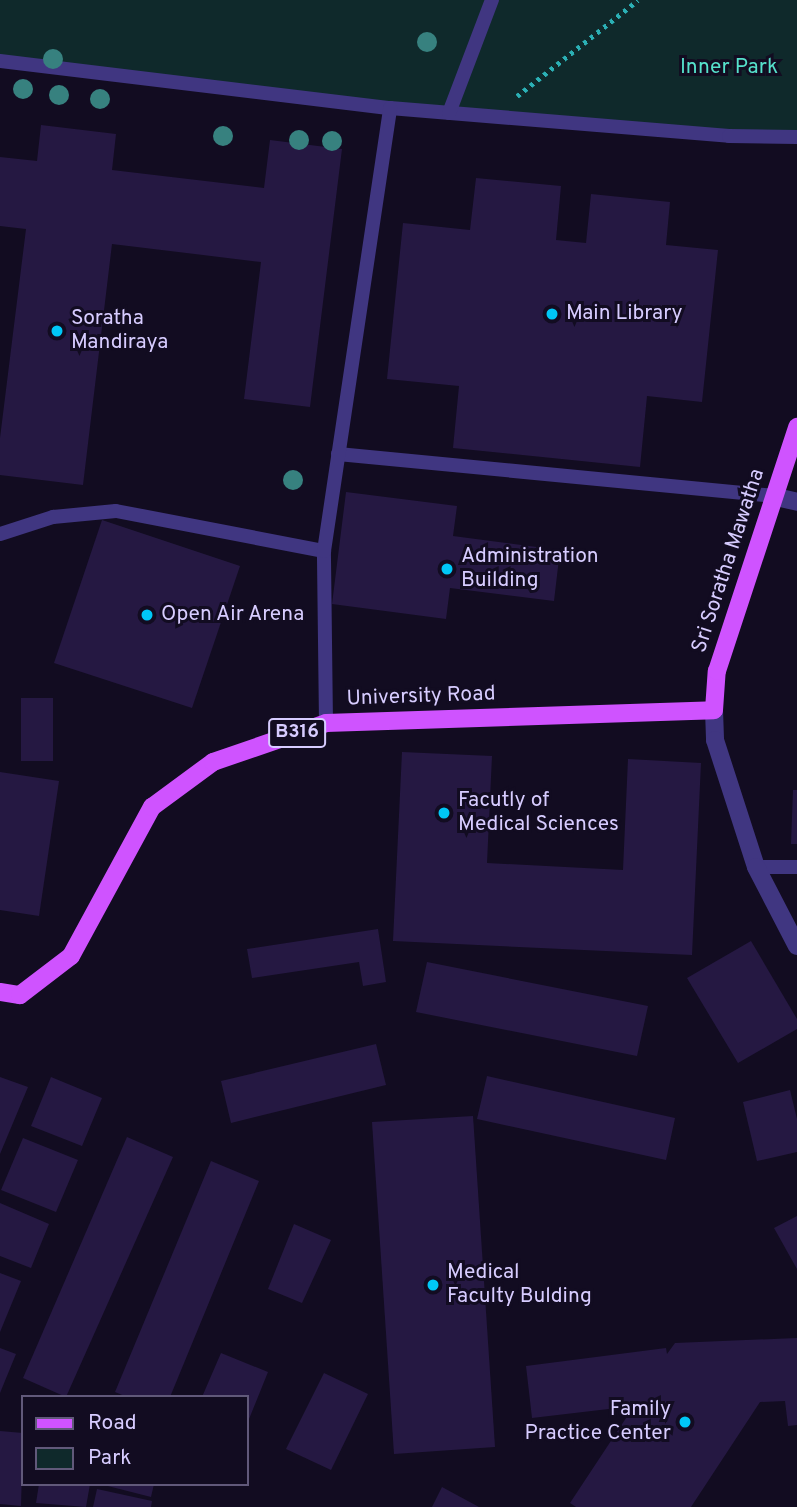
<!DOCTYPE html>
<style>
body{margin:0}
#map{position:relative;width:797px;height:1507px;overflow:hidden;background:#120c21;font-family:Overpass,sans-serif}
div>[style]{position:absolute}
.green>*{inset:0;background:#0f292b}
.building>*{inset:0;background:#251842}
.path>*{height:4.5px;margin-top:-2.25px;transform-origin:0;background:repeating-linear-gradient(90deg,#2bb0b5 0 3.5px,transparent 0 8.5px)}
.service>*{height:14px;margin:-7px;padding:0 7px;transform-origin:7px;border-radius:7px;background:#403681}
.minor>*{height:18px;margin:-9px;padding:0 9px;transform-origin:9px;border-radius:9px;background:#403681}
.tertiary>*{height:18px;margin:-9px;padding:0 9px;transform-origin:9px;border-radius:9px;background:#403681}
.primary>*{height:18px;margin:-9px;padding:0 9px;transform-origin:9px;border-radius:9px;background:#cf53ff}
.trees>*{width:20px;height:20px;margin:-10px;border-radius:50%;background:#37817f}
.dots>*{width:19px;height:19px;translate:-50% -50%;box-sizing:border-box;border:4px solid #120c21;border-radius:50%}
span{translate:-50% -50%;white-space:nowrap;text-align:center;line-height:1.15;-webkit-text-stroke:6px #120c21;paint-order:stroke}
.shield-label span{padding:2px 5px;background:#120c21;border:2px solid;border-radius:5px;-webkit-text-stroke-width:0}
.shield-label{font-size:19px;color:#d7ccff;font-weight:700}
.park-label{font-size:21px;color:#56e1cc}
.poi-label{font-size:21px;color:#d7ccff}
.left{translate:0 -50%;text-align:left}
.right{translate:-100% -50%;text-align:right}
.street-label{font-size:21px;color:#d7ccff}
.legend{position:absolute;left:21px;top:1395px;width:228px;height:91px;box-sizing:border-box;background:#120c21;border:2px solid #61597a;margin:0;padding:9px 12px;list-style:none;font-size:21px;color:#d7ccff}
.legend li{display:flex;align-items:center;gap:14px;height:35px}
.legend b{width:35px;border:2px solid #61597a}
</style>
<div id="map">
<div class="green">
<i style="clip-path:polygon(0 0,797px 0,797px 140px,390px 108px,0 61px)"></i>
</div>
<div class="building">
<i style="clip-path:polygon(41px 125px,116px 134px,112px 170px,264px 188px,270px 140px,342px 149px,310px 407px,244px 399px,261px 262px,112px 244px,83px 485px,0 475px,0 438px,26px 229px,0 226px,0 157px,37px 161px)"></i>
<i style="clip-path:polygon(476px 178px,561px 186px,556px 240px,586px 243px,591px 194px,670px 202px,666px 245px,718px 250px,702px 402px,647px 396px,640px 467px,453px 448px,459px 386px,387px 379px,403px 223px,470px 230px)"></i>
<i style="clip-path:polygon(346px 492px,457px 506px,453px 536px,560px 550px,554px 601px,450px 588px,446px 619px,332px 604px)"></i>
<i style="clip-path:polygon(102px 520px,240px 566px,192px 708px,54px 663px)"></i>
<i style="clip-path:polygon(21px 698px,53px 698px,53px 761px,21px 761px)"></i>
<i style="clip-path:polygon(402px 752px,492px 756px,487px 863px,623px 870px,628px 759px,701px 763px,692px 955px,393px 941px)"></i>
<i style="clip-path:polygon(0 772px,59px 781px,39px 916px,0 910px)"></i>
<i style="clip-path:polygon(793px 790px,797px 790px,797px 844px,791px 844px)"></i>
<i style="clip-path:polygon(378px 929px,386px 982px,363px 986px,359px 962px,252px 978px,247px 949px)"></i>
<i style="clip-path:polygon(751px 941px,797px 1019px,797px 1029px,738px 1063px,687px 978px)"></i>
<i style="clip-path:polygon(427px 962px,648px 1006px,637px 1056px,416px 1012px)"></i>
<i style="clip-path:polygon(376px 1044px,386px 1085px,231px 1123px,221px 1081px)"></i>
<i style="clip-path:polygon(487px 1076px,675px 1118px,666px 1160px,477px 1119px)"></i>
<i style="clip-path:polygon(0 1077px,28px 1087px,0 1154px)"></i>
<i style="clip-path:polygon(51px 1077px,102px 1098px,82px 1146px,31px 1126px)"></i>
<i style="clip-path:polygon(790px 1090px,797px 1119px,797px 1152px,757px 1161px,743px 1102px)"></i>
<i style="clip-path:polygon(473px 1116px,495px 1447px,394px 1454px,372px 1122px)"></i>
<i style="clip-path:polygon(127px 1137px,173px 1157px,66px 1397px,23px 1378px)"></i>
<i style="clip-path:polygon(23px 1138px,78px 1160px,56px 1212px,1px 1190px)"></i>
<i style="clip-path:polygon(211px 1161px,259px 1181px,170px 1397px,127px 1397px,115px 1392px)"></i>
<i style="clip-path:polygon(0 1203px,49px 1224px,31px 1268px,0 1256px)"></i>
<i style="clip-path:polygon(797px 1216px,797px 1269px,774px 1228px)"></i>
<i style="clip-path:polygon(294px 1224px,331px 1240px,302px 1303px,268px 1289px)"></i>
<i style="clip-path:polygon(0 1273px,21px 1281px,0 1332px)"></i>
<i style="clip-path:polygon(797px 1338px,797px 1425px,788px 1426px,785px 1401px,760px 1402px,691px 1507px,576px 1507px,570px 1503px,634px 1406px,532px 1418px,526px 1366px,666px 1348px,667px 1354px,675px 1343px)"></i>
<i style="clip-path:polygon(0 1348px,16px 1354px,0 1393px)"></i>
<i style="clip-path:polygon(221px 1353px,268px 1372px,247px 1424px,247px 1397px,202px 1397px)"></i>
<i style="clip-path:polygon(324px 1373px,368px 1394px,331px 1470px,286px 1449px)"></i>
<i style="clip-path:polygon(0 1431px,23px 1433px,21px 1506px,0 1504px)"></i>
<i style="clip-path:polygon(39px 1484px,90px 1484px,86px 1507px,36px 1503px)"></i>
<i style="clip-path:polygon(100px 1484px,154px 1484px,151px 1497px)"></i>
<i style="clip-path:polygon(442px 1487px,479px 1507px,432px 1507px)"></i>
<i style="clip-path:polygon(97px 1489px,152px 1501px,151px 1507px,93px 1507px)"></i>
</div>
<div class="path">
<i style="left:517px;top:96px;width:154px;rotate:-38.4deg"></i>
</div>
<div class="service">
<i style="left:0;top:61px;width:393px;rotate:6.9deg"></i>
<i style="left:390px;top:108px;width:340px;rotate:4.7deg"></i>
<i style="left:729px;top:136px;width:68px;rotate:0.8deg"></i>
<i style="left:449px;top:113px;width:121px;rotate:-69.2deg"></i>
<i style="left:338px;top:454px;width:436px;rotate:5.5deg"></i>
<i style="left:0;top:534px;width:56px;rotate:-17.8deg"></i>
<i style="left:53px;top:517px;width:63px;rotate:-5.4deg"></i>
<i style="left:116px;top:511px;width:212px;rotate:10.9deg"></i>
<i style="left:326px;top:723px;width:172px;rotate:-90.7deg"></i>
<i style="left:324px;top:551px;width:448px;rotate:-81.5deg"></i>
<i style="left:756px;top:867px;width:41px"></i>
</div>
<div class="minor">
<i style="left:772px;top:496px;width:26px;rotate:13deg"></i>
</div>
<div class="tertiary">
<i style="left:714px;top:710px;width:30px;rotate:88deg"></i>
<i style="left:715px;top:740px;width:133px;rotate:72.1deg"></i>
<i style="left:756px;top:867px;width:89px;rotate:62.6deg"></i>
</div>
<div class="primary">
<i style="left:0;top:992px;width:20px;rotate:9deg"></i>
<i style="left:20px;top:995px;width:64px;rotate:-37.4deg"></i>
<i style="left:71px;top:956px;width:170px;rotate:-61.5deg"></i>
<i style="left:152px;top:807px;width:76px;rotate:-36.4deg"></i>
<i style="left:213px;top:762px;width:120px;rotate:-19deg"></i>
<i style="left:326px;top:723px;width:388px;rotate:-1.9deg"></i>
<i style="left:714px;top:710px;width:39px;rotate:-86deg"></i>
<i style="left:717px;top:671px;width:257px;rotate:-71.8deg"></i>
</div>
<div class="trees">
<i style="left:427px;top:42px"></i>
<i style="left:53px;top:59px"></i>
<i style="left:23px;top:89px"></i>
<i style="left:59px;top:95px"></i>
<i style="left:100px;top:99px"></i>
<i style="left:223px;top:136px"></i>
<i style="left:299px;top:140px"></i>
<i style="left:332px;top:141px"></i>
<i style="left:293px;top:480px"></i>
</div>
<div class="dots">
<i style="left:552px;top:314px;background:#00c7f7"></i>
<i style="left:57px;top:331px;background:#00c7f7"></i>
<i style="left:447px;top:569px;background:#00c7f7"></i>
<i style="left:147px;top:615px;background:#00c7f7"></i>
<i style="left:444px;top:813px;background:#00c7f7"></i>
<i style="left:433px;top:1285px;background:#00c7f7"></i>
<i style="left:685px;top:1422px;background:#00c7f7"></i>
</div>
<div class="shield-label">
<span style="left:297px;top:733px">B316</span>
</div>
<div class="park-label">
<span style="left:729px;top:68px">Inner Park</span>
</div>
<div class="poi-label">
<span class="left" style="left:566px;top:314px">Main Library</span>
<span class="left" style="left:71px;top:331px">Soratha<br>Mandiraya</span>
<span class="left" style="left:461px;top:569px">Administration<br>Building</span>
<span class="left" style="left:161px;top:615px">Open Air Arena</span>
<span class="left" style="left:458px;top:813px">Facutly of<br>Medical Sciences</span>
<span class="left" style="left:447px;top:1285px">Medical<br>Faculty Bulding</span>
<span class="right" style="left:671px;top:1422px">Family<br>Practice Center</span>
</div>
<div class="street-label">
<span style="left:729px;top:561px;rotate:-72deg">Sri Soratha Mawatha</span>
<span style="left:421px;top:697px;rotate:-2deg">University Road</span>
</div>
<ul class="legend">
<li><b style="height:9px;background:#cf53ff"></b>Road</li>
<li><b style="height:19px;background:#0f292b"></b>Park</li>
</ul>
</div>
